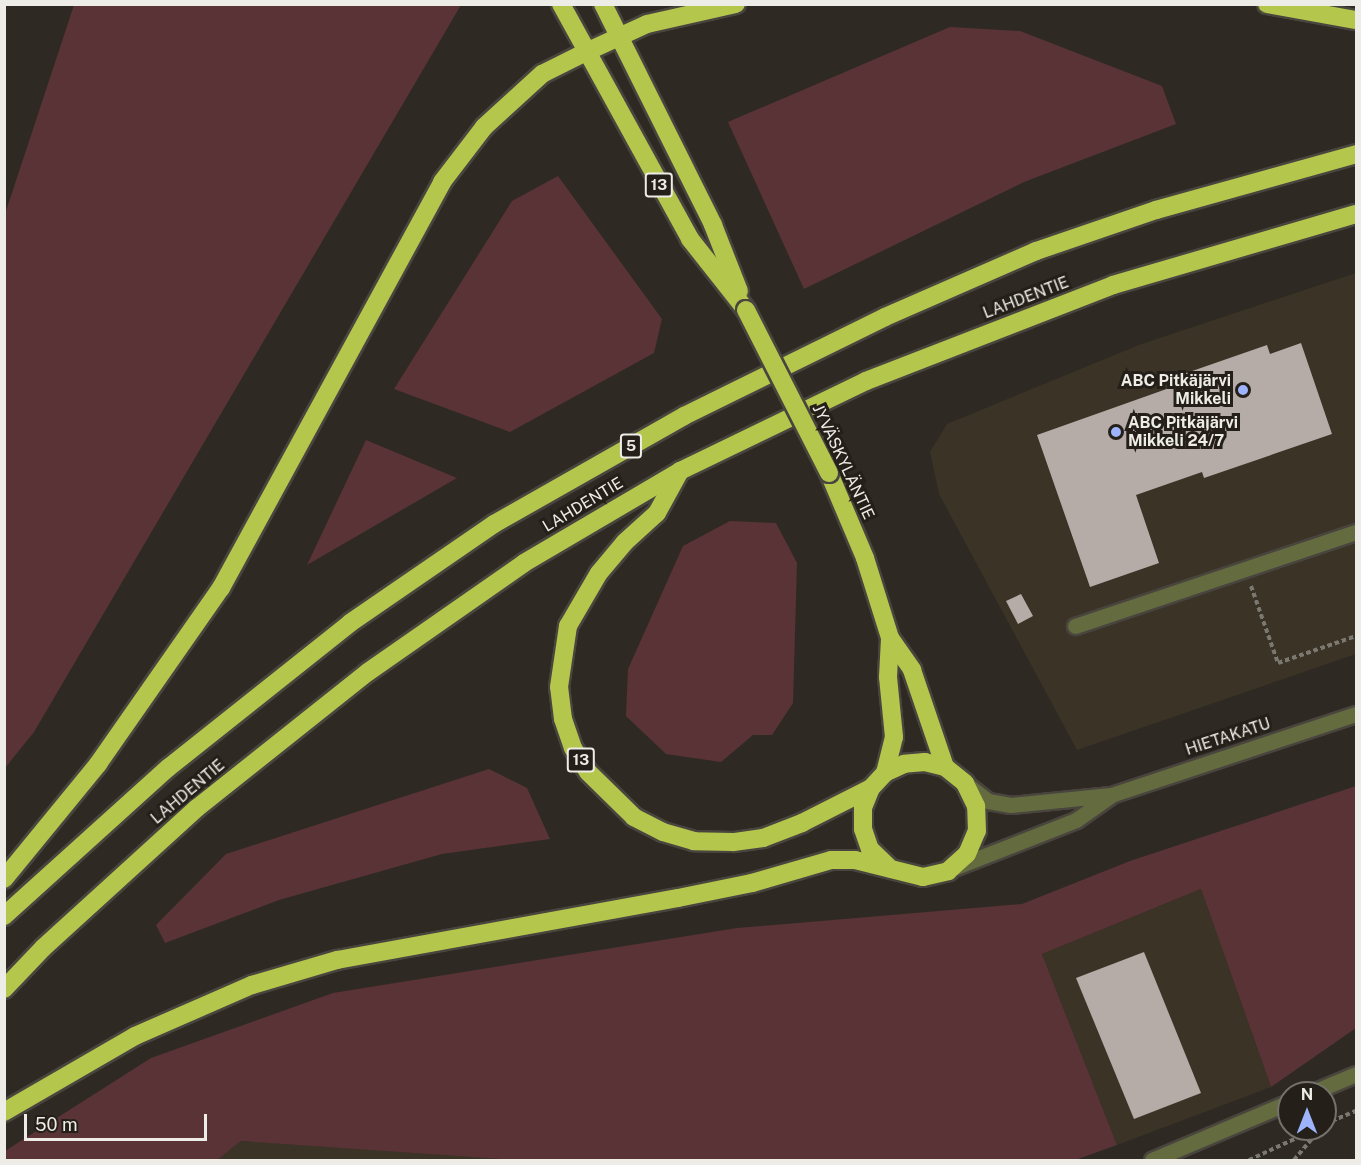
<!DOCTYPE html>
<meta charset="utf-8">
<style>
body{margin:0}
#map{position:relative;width:1361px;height:1165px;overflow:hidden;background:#2e2a23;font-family:"Public Sans",sans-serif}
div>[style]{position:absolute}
.built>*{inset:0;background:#3a3326}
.green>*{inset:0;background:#593336}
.building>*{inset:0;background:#b6aca7}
.path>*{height:4px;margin-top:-2px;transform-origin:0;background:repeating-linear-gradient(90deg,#7b7872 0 4.5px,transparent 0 7.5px)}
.roads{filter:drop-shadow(2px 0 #49453e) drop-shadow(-2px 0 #49453e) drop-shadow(0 2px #49453e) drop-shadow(0 -2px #49453e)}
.minor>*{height:15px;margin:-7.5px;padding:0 7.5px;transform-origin:7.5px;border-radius:7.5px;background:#646c3f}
.highway>*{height:18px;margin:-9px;padding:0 9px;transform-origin:9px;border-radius:9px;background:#b4c74c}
.bridges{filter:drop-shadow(2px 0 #49453e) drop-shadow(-2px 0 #49453e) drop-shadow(0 2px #49453e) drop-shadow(0 -2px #49453e)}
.highway-bridge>*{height:18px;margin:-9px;padding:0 9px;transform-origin:9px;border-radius:9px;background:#b4c74c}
.dots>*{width:16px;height:16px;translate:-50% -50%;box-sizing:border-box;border:3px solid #242019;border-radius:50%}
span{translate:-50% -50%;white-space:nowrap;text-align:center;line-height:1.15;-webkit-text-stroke:6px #242019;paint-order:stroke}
.shield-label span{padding:2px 4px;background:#242019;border:2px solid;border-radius:4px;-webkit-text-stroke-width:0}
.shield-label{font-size:15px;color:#eeece7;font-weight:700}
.street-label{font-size:16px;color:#eeece7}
.poi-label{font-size:16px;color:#eeece7;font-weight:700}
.right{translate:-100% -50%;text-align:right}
.left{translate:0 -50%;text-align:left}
.frame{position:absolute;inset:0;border:6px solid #eeece7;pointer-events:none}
.north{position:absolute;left:1277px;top:1081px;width:60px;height:60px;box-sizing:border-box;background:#242019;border:2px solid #75726b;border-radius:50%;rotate:0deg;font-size:16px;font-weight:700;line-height:24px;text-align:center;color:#eeece7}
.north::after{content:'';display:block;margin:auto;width:21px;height:27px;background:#9db4fd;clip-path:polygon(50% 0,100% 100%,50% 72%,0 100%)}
.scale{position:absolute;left:24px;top:1114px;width:183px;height:27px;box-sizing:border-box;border:3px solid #eeece7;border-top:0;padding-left:8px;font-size:18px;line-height:21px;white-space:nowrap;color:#eeece7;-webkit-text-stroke:4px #242019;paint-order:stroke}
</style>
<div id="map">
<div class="built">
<i style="clip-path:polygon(1356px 273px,1356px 654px,1077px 750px,939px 494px,930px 452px,947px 424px,1139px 345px)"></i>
<i style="clip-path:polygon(1201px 889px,1271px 1087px,1117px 1145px,1042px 954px)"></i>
<i style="clip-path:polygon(241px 1141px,518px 1159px,519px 1160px,215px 1160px)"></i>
</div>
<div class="green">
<i style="clip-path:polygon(74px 5px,461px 5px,34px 732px,5px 768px,5px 214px)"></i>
<i style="clip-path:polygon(950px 27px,1020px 31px,1162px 86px,1176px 124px,1024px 182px,804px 289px,728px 122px)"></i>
<i style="clip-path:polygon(558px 176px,662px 319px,654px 353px,510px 432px,394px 389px,512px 201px)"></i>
<i style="clip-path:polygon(366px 440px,457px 478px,307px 565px)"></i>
<i style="clip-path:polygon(730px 521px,776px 523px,797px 563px,793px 703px,772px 735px,753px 735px,721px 762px,666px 754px,626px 716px,628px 669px,683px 546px)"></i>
<i style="clip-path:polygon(489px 769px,527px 788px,550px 839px,442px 854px,279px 900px,165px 943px,156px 925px,226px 854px)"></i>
<i style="clip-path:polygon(1356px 786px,1356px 1028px,1271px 1087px,1201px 889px,1042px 954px,1117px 1145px,1075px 1160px,519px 1160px,241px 1141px,217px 1160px,5px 1160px,5px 1151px,151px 1058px,333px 993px,737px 928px,1022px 904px,1130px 861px)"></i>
</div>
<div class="building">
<i style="clip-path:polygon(1301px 343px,1332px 434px,1204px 478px,1202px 472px,1136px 495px,1159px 563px,1090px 587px,1037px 435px,1175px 386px,1172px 378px,1267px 345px,1270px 354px)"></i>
<i style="clip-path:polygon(1021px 594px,1033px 616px,1018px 624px,1006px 601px)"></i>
<i style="clip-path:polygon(1144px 952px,1201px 1093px,1134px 1119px,1076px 978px)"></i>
</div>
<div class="path">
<i style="left:1251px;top:586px;width:82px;rotate:70.7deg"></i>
<i style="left:1278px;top:663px;width:83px;rotate:-19.1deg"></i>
<i style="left:1325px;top:1124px;width:34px;rotate:-23deg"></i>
<i style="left:1249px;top:1160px;width:74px;rotate:-24.8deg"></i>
<i style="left:1294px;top:1160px;width:40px;rotate:-50deg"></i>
</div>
<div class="roads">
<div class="minor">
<i style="left:1075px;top:626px;width:296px;rotate:-18.5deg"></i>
<i style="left:965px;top:783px;width:29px;rotate:38deg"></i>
<i style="left:988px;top:801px;width:23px;rotate:10deg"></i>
<i style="left:1011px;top:805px;width:100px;rotate:-5.7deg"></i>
<i style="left:1111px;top:795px;width:258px;rotate:-18.3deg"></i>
<i style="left:956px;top:867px;width:129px;rotate:-21.4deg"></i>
<i style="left:1076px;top:820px;width:42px;rotate:-35.2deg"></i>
<i style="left:1311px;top:1093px;width:49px;rotate:-22.9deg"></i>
<i style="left:1152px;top:1160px;width:149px;rotate:-22.9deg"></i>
</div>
<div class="highway">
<i style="left:561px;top:4px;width:268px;rotate:61.2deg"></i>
<i style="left:690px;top:239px;width:90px;rotate:51.7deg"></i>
<i style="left:603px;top:4px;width:247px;rotate:63.5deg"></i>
<i style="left:713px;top:225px;width:71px;rotate:68.5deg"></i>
<i style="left:1267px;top:4px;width:90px;rotate:10.2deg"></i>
<i style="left:829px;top:473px;width:92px;rotate:67deg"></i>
<i style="left:865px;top:558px;width:84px;rotate:72.6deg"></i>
<i style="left:890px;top:638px;width:39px;rotate:55deg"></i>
<i style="left:912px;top:670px;width:102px;rotate:71.2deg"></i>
<i style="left:885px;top:773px;width:37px;rotate:-76deg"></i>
<i style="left:894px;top:737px;width:60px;rotate:-95.7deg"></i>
<i style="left:888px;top:677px;width:39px;rotate:-87deg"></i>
<i style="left:871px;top:788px;width:22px;rotate:112deg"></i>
<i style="left:863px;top:808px;width:21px;rotate:90deg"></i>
<i style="left:863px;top:829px;width:21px;rotate:71deg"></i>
<i style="left:870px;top:849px;width:28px;rotate:44deg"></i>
<i style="left:4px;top:879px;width:149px;rotate:-50.7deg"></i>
<i style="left:98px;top:764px;width:215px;rotate:-55.1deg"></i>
<i style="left:221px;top:588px;width:462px;rotate:-61.4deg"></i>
<i style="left:442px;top:182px;width:69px;rotate:-52.6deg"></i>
<i style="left:484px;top:127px;width:79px;rotate:-42.4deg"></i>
<i style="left:542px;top:74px;width:47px;rotate:-26.6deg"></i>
<i style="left:584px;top:53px;width:69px;rotate:-24.7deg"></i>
<i style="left:647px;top:24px;width:91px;rotate:-12.7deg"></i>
<i style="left:4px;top:916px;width:221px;rotate:-42.1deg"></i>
<i style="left:168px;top:768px;width:233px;rotate:-38.5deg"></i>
<i style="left:350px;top:623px;width:175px;rotate:-34.5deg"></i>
<i style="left:494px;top:524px;width:219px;rotate:-29.6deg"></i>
<i style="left:684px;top:416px;width:224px;rotate:-26.2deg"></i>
<i style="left:885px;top:317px;width:165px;rotate:-23.6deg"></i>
<i style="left:1036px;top:251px;width:127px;rotate:-18.9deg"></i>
<i style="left:1156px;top:210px;width:208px;rotate:-15.6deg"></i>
<i style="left:4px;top:989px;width:57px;rotate:-46.4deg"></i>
<i style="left:43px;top:948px;width:208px;rotate:-42.3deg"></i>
<i style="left:197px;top:808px;width:218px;rotate:-38.5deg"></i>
<i style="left:368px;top:672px;width:190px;rotate:-34.9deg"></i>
<i style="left:524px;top:563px;width:181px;rotate:-30.5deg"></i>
<i style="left:680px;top:471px;width:207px;rotate:-25.8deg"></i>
<i style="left:866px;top:381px;width:265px;rotate:-21.2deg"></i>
<i style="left:1113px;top:285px;width:253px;rotate:-16.3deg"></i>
<i style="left:4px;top:1112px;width:151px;rotate:-30.1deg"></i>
<i style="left:135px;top:1036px;width:128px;rotate:-23.6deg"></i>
<i style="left:252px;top:985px;width:89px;rotate:-16.4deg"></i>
<i style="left:337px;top:960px;width:347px;rotate:-10.3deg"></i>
<i style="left:678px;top:898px;width:76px;rotate:-11.5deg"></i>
<i style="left:752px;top:883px;width:82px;rotate:-16.2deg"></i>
<i style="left:831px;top:860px;width:24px"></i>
<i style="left:855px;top:860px;width:70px;rotate:14deg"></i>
<i style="left:923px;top:877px;width:26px;rotate:-13deg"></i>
<i style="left:948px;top:871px;width:25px;rotate:-42deg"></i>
<i style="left:967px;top:854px;width:25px;rotate:-67deg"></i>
<i style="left:977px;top:831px;width:25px;rotate:-92deg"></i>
<i style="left:976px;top:806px;width:25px;rotate:-116deg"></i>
<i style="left:965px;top:783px;width:26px;rotate:-141deg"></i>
<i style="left:945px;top:767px;width:21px;rotate:-166deg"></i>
<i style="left:925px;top:762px;width:21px;rotate:175deg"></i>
<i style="left:904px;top:764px;width:21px;rotate:155deg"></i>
<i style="left:885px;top:773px;width:21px;rotate:133deg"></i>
<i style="left:871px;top:788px;width:77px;rotate:153.1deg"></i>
<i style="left:802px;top:823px;width:42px;rotate:159deg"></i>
<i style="left:763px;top:838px;width:30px;rotate:172deg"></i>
<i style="left:733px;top:842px;width:39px;rotate:-179deg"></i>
<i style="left:694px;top:841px;width:32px;rotate:-164deg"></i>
<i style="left:663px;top:832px;width:33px;rotate:-153deg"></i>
<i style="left:634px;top:817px;width:64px;rotate:-135.6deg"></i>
<i style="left:588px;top:772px;width:28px;rotate:-122deg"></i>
<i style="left:573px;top:748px;width:31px;rotate:-109deg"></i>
<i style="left:563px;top:719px;width:32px;rotate:-97deg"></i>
<i style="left:559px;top:687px;width:62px;rotate:-81.6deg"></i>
<i style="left:568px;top:626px;width:61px;rotate:-59.7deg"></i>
<i style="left:599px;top:573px;width:40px;rotate:-50deg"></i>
<i style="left:625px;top:542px;width:43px;rotate:-42.2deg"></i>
<i style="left:657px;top:513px;width:48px;rotate:-61.3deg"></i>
</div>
</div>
<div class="bridges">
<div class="highway-bridge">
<i style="left:746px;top:310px;width:183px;rotate:63deg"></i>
</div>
</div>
<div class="dots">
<i style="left:1243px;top:390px;background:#9db4fd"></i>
<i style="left:1116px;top:432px;background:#9db4fd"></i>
</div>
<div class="shield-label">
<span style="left:659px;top:185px">13</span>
<span style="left:631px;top:446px">5</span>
<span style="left:581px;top:760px">13</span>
</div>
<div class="street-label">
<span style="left:1026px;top:298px;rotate:-21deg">LAHDENTIE</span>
<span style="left:843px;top:462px;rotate:65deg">JYVÄSKYLÄNTIE</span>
<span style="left:583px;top:505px;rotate:-31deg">LAHDENTIE</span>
<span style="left:1228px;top:737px;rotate:-18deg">HIETAKATU</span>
<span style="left:188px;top:792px;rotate:-40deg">LAHDENTIE</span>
</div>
<div class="poi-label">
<span class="right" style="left:1231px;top:390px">ABC Pitkäjärvi<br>Mikkeli</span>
<span class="left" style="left:1128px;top:432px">ABC Pitkäjärvi<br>Mikkeli 24/7</span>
</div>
<div class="frame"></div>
<div class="north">N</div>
<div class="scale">50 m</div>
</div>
